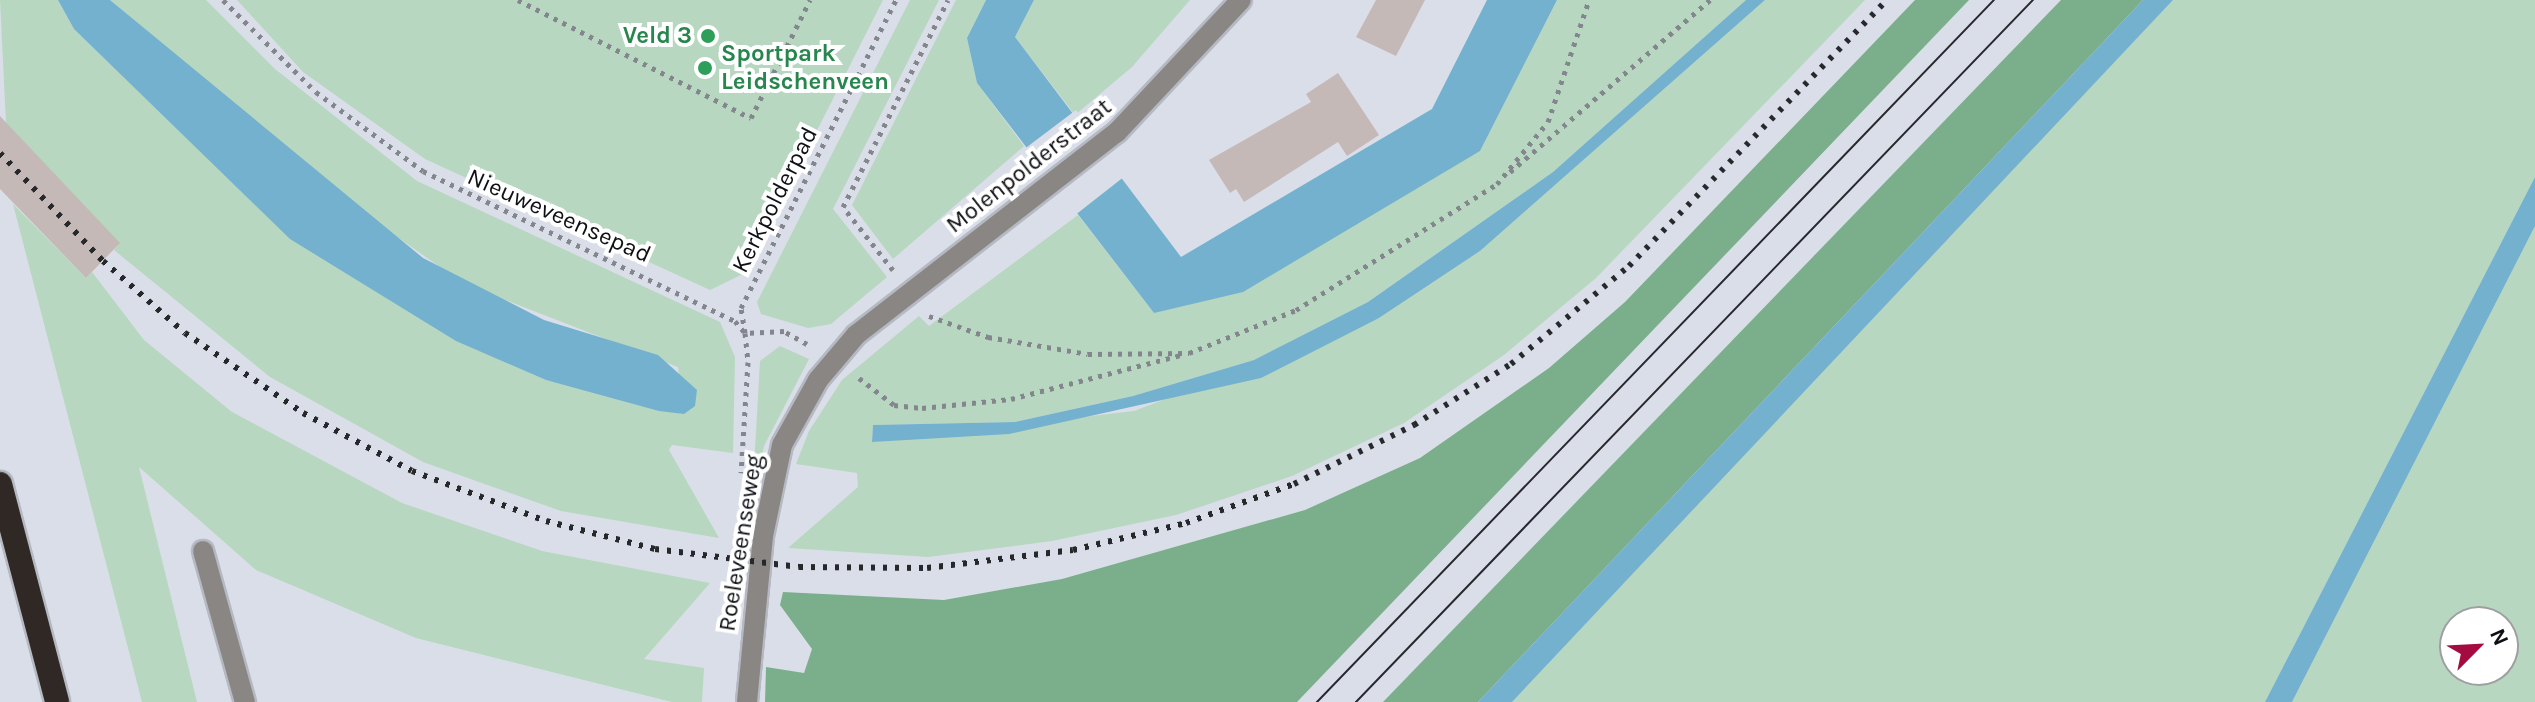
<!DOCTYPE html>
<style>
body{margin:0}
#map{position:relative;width:2535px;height:702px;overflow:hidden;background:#dadee8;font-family:Karla,sans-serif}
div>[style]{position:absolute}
.green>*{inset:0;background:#b7d7c0}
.forest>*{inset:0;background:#7baf8c}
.water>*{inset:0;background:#73b1ce}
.pier>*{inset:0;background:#dadee8}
.building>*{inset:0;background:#c4b9b6}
.path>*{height:5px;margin-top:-2.5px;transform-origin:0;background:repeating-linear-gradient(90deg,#84868e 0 4px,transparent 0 10px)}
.roads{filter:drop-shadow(2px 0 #b5b9c2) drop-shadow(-2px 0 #b5b9c2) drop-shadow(0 2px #b5b9c2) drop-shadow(0 -2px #b5b9c2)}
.lane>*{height:20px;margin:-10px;padding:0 10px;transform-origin:10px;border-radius:10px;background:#8a8684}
.street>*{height:20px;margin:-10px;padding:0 10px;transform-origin:10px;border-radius:10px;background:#8a8684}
.highway>*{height:24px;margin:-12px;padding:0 12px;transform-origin:12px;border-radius:12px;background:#302824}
.tram>*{height:2px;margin:-1px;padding:0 1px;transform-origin:1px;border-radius:1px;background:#26282c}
.rail>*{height:6px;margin-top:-3px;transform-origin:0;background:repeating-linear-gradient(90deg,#26282c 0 4px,transparent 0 12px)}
.dots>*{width:22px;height:22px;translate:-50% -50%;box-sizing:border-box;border:4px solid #fff;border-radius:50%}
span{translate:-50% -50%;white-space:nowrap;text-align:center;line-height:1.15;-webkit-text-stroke:8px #fff;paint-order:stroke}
.leisure-label{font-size:24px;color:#27864d;font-weight:700}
.right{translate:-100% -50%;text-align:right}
.left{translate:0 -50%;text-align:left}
.street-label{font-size:24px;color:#0f1014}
.north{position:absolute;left:2439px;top:606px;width:80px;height:80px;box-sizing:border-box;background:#fff;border:2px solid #9f9fa1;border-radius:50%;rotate:66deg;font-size:22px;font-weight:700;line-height:32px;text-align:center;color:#0f1014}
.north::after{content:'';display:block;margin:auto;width:28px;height:36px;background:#a50b41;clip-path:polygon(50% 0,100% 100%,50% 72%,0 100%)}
</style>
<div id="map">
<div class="green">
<i style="clip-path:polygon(0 0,58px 0,74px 29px,290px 238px,457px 341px,546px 380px,684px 414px,678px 367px,464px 284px,365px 214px,110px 0,206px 0,275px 69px,417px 181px,720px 322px,735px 357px,733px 453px,672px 445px,669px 450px,719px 538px,561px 511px,423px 462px,270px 377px,114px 250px,119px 243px,6px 123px)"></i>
<i style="clip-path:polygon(237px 0,883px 0,745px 273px,710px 290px,425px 159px,303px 72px)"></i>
<i style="clip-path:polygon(910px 0,939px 0,833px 209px,887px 277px,831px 324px,808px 328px,761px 314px,757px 302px)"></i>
<i style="clip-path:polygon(956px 0,986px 0,967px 38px,977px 83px,1024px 146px,893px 259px,852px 205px)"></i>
<i style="clip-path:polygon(1034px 0,1190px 0,1132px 67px,1075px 115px,1015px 37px)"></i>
<i style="clip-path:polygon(1557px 0,1746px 0,1553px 172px,1368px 302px,1254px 360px,1133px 396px,1015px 422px,873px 425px,872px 442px,1134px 411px,1379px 318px,1480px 251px,1765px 0,1865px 0,1596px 278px,1504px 355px,1404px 423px,1292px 476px,1176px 515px,1052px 541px,928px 557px,788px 548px,858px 487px,857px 473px,796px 464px,809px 431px,842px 380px,919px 316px,929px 326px,1078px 215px,1154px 313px,1480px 151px)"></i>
<i style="clip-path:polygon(2173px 0,2535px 0,2535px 177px,2265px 702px,1512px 702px)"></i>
<i style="clip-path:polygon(13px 204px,86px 278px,92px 272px,144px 340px,232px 412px,402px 503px,542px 551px,710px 583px,644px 659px,704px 668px,702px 702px,672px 702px,416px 638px,256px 570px,139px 467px,197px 702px,142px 702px)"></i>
<i style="clip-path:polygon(evenodd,2535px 226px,2535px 702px,2292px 702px,2535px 226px,2455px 622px,2503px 622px,2503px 670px,2455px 670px,2455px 622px)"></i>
<i style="clip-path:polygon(780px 346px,809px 359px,764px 446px,752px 503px,760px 361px)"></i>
</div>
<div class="forest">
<i style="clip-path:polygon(1915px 0,1969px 0,1297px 702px,765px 702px,766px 667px,804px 673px,812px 649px,780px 605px,783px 592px,944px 600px,1062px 579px,1305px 510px,1420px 458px,1549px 368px,1625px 302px)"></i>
<i style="clip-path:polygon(2061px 0,2143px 0,1478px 702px,1383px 702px)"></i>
</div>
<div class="water">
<i style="clip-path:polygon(58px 0,110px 0,423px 258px,544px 320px,658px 355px,697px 390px,695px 406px,684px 414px,659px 411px,546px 380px,456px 341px,290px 239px,74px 29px)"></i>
<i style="clip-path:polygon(986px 0,1034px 0,1015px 37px,1181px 257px,1432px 109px,1487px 0,1557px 0,1480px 151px,1243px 292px,1154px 313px,977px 83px,967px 38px)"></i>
<i style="clip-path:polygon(1746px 0,1765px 0,1480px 251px,1379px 318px,1261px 378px,1009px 434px,872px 442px,873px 425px,1015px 422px,1133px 396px,1254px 360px,1368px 302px,1553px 172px)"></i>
<i style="clip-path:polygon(2143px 0,2173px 0,1512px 702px,1478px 702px)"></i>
<i style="clip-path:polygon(2535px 177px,2535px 226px,2292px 702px,2265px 702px)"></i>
</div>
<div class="pier">
<i style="clip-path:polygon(1076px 110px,1125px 176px,1074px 216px,1023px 150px)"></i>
</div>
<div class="building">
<i style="clip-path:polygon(1376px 0,1425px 0,1396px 56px,1356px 37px)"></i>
<i style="clip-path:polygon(1338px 73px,1379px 135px,1347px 156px,1338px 142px,1244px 202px,1236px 189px,1230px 193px,1209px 160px,1311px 102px,1306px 94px)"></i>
<i style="clip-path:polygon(0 116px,120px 243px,86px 278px,0 189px)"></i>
</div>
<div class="path">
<i style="left:223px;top:0;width:131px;rotate:44.7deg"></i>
<i style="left:316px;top:92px;width:133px;rotate:36.4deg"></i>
<i style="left:423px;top:171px;width:346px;rotate:25.7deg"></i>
<i style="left:735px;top:321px;width:16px;rotate:50deg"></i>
<i style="left:745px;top:333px;width:29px;rotate:84deg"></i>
<i style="left:748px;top:362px;width:111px;rotate:93.6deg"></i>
<i style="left:518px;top:0;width:261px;rotate:26.9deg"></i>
<i style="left:751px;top:118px;width:132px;rotate:-63.4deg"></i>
<i style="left:1510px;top:172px;width:264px;rotate:-40.7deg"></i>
<i style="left:893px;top:270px;width:80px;rotate:-128.4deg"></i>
<i style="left:843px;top:207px;width:232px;rotate:-63.1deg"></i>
<i style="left:929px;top:316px;width:63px;rotate:19.6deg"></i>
<i style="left:988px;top:337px;width:101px;rotate:9.6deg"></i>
<i style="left:1088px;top:354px;width:101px;rotate:-0.6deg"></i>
<i style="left:1189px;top:353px;width:115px;rotate:-21.9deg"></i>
<i style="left:1296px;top:310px;width:237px;rotate:-32.1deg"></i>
<i style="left:1497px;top:184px;width:80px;rotate:-50.6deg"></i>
<i style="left:1548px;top:122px;width:129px;rotate:-71.4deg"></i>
<i style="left:807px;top:344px;width:26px;rotate:-151deg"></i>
<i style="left:784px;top:331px;width:39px;rotate:177deg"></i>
<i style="left:745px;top:333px;width:25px;rotate:-99deg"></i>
<i style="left:741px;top:308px;width:345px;rotate:-63.3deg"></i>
<i style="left:859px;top:378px;width:44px;rotate:37.6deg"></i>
<i style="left:894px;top:405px;width:28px;rotate:6deg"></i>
<i style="left:922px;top:408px;width:89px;rotate:-5.8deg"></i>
<i style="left:1011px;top:399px;width:176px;rotate:-14.5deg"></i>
</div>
<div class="roads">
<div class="lane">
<i style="left:203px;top:551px;width:157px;rotate:74.5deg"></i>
</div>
<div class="street">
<i style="left:747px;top:702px;width:167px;rotate:-84.5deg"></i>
<i style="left:763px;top:536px;width:93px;rotate:-78.2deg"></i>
<i style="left:782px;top:445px;width:74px;rotate:-61deg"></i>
<i style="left:818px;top:380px;width:59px;rotate:-49.8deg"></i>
<i style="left:856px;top:335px;width:331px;rotate:-37.9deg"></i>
<i style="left:1117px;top:132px;width:181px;rotate:-46.8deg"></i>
</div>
<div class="highway">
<i style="left:0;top:484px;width:225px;rotate:75.3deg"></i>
</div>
</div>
<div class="tram">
<i style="left:1317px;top:702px;width:975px;rotate:-46.04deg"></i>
<i style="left:1356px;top:702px;width:975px;rotate:-46.04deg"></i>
</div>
<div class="rail">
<i style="left:0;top:153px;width:149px;rotate:46.4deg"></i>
<i style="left:103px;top:261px;width:109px;rotate:41.3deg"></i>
<i style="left:185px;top:333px;width:143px;rotate:34.1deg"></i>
<i style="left:303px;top:413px;width:123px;rotate:28deg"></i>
<i style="left:412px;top:471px;width:143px;rotate:20.5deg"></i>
<i style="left:546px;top:521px;width:113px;rotate:14.4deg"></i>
<i style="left:655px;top:549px;width:145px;rotate:7.1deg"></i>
<i style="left:799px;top:567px;width:128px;rotate:0.4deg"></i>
<i style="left:927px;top:568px;width:147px;rotate:-7deg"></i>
<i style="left:1073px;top:550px;width:116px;rotate:-13.4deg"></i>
<i style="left:1186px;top:523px;width:115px;rotate:-19.9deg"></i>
<i style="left:1294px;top:484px;width:134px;rotate:-26.2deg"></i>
<i style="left:1414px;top:425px;width:115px;rotate:-32.2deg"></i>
<i style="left:1511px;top:364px;width:153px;rotate:-39.7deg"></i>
<i style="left:1629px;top:266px;width:371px;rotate:-45.9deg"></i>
</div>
<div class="dots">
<i style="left:708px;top:36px;background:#2e9e5b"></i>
<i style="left:705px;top:68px;background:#2e9e5b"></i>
</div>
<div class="leisure-label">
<span class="right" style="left:692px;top:36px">Veld 3</span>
<span class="left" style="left:721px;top:68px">Sportpark<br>Leidschenveen</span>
</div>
<div class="street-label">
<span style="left:1029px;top:166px;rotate:-38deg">Molenpolderstraat</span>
<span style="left:775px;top:200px;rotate:-63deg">Kerkpolderpad</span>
<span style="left:559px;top:216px;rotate:24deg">Nieuweveensepad</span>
<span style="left:741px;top:543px;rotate:-81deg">Roeleveenseweg</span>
</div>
<div class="north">N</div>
</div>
